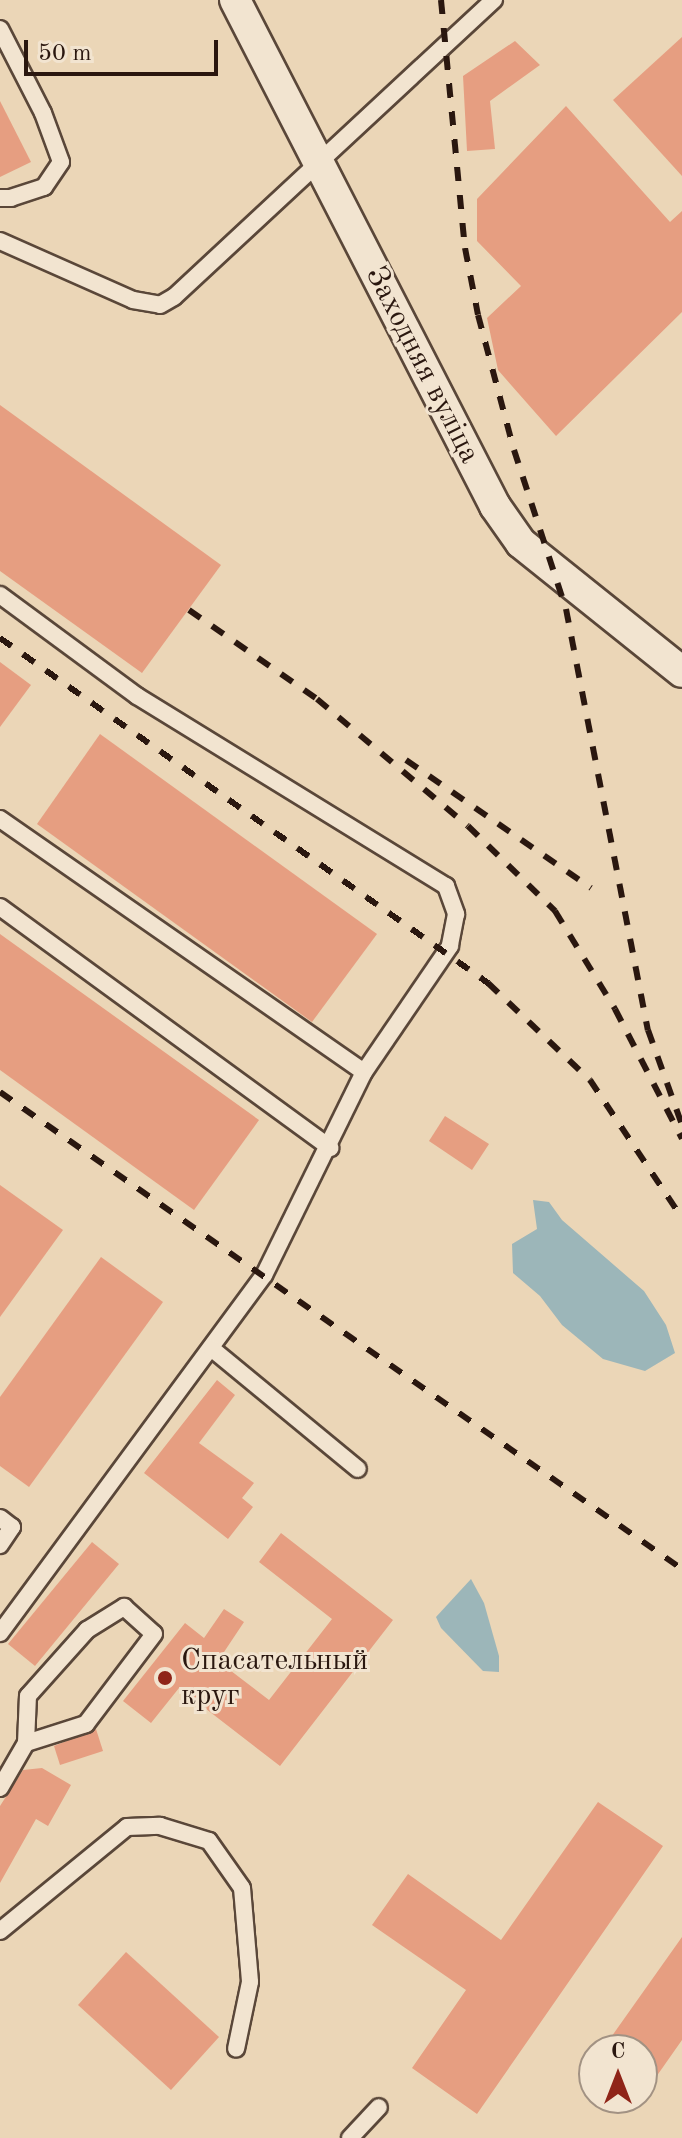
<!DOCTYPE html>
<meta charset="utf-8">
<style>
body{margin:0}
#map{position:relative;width:682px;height:2138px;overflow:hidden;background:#ebd6b7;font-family:"Old Standard TT",serif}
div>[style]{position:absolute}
.water>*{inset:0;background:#9cb6b9}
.building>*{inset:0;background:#e69e81}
.roads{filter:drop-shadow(2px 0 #5a4739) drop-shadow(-2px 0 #5a4739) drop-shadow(0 2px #5a4739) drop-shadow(0 -2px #5a4739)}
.service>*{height:16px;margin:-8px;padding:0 8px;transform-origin:8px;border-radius:8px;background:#f2e4d0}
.minor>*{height:30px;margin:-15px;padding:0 15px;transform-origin:15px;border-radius:15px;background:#f2e4d0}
.rail>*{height:6px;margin-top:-3px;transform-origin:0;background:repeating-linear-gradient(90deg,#2a170f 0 14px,transparent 0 28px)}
.dots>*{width:22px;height:22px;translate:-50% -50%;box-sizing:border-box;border:4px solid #f2e4d0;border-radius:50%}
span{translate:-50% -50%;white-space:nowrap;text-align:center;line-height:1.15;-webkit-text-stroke:6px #f2e4d0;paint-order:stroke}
.street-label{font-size:30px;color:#2a170f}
.poi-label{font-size:30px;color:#2a170f}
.left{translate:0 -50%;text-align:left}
.north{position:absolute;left:578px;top:2034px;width:80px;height:80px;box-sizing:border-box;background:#f2e4d0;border:2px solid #a29283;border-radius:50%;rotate:0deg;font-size:22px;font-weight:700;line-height:32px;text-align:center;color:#2a170f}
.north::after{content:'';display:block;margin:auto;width:28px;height:36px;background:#8f2418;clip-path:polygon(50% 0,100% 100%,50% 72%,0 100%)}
.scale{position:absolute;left:24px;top:40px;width:194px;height:36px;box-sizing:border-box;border:4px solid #2a170f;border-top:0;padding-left:10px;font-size:24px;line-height:28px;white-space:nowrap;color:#2a170f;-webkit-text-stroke:6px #f2e4d0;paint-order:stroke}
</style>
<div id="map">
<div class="water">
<i style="clip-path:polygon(533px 1200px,549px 1202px,562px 1220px,644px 1291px,666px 1325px,675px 1353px,645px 1371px,603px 1359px,562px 1325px,540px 1296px,513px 1273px,512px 1244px,537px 1229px)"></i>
<i style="clip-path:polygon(471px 1579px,484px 1603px,499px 1656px,499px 1672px,483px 1671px,441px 1628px,436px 1617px)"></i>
</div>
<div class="building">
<i style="clip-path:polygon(682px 37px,682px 176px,613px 100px)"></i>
<i style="clip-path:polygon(515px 41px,540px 65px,490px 101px,495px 149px,467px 151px,463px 76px)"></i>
<i style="clip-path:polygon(0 101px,31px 162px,0 177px)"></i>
<i style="clip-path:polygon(566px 106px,670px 222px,682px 211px,682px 312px,556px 436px,498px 370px,487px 318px,521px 286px,477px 241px,477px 199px)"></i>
<i style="clip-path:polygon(0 405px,221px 565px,142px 673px,0 571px)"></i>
<i style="clip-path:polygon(0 662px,31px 685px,0 727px)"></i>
<i style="clip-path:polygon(100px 734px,377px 934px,312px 1022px,37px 824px)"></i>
<i style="clip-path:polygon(0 934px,259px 1120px,194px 1210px,0 1070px)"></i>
<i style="clip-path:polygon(445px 1116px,489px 1144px,472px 1170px,429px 1141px)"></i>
<i style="clip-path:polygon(0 1185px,63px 1230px,0 1317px)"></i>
<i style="clip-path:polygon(101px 1257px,163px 1302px,29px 1487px,0 1466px,0 1397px)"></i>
<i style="clip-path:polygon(217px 1380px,235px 1395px,199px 1443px,254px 1483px,242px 1498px,253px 1507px,228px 1539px,144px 1473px)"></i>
<i style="clip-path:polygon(281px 1533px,393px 1620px,280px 1766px,179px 1688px,151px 1723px,123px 1701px,185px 1623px,204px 1638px,224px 1609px,244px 1622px,218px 1661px,269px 1700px,332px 1619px,259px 1562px)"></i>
<i style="clip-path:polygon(92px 1542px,119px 1564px,35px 1666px,8px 1644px)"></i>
<i style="clip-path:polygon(96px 1729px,103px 1751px,60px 1765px,54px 1746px)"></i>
<i style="clip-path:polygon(42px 1768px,71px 1785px,48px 1826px,36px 1819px,0 1883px,0 1806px,23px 1770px)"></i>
<i style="clip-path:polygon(598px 1802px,663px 1846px,477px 2114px,412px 2068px,466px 1990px,372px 1925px,408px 1874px,501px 1940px)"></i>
<i style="clip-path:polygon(682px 1937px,682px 2040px,642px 2097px,642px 2050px,602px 2050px)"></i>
<i style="clip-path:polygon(126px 1952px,219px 2037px,171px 2090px,78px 2005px)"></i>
</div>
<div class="roads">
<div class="service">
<i style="left:0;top:29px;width:94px;rotate:62.9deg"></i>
<i style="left:43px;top:113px;width:52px;rotate:69.8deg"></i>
<i style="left:61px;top:162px;width:30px;rotate:124deg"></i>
<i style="left:44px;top:187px;width:35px;rotate:162deg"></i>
<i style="left:11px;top:198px;width:11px;rotate:180deg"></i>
<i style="left:0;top:241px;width:145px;rotate:23.9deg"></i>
<i style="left:133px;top:300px;width:27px;rotate:10deg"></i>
<i style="left:160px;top:305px;width:16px;rotate:-30deg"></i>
<i style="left:174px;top:297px;width:437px;rotate:-42.9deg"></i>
<i style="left:0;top:595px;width:170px;rotate:36.4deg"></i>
<i style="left:137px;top:696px;width:363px;rotate:31.6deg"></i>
<i style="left:446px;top:886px;width:30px;rotate:70deg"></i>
<i style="left:456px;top:914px;width:33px;rotate:101deg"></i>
<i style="left:450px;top:946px;width:153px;rotate:124.3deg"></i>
<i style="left:364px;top:1072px;width:226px;rotate:116.2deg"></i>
<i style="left:264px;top:1275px;width:445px;rotate:126.4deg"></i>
<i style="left:0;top:819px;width:443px;rotate:34.8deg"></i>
<i style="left:0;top:907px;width:409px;rotate:36.1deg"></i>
<i style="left:211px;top:1348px;width:190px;rotate:39.5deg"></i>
<i style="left:0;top:1518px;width:15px;rotate:37deg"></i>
<i style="left:12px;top:1527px;width:22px;rotate:124deg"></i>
<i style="left:0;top:1788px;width:52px;rotate:-60deg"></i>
<i style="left:26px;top:1743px;width:47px;rotate:-87.6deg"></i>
<i style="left:28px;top:1696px;width:89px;rotate:-48.2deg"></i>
<i style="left:87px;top:1630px;width:44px;rotate:-31.9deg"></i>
<i style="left:124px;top:1607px;width:40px;rotate:42deg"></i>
<i style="left:154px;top:1634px;width:113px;rotate:127.1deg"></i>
<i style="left:86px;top:1724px;width:63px;rotate:162.4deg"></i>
<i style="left:0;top:1931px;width:164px;rotate:-39.3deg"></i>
<i style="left:127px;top:1827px;width:33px;rotate:-2deg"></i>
<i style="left:160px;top:1826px;width:51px;rotate:17deg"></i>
<i style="left:209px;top:1841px;width:57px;rotate:54.9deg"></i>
<i style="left:242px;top:1888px;width:94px;rotate:85.1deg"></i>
<i style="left:250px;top:1982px;width:68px;rotate:101.8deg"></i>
<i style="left:350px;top:2138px;width:42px;rotate:-46.9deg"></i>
</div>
<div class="minor">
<i style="left:235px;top:0;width:569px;rotate:62.8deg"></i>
<i style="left:495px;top:506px;width:45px;rotate:54.9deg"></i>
<i style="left:521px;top:543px;width:206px;rotate:38.7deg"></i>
</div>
</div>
<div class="rail">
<i style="left:441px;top:0;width:249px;rotate:84.5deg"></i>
<i style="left:465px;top:248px;width:68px;rotate:79deg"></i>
<i style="left:478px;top:315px;width:140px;rotate:75.1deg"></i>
<i style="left:514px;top:450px;width:167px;rotate:71.9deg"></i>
<i style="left:566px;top:609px;width:429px;rotate:79deg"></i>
<i style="left:648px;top:1030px;width:101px;rotate:70.3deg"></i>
<i style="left:189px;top:610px;width:156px;rotate:34.8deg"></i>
<i style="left:317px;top:699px;width:197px;rotate:40.1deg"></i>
<i style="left:468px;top:826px;width:122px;rotate:44.3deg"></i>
<i style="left:555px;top:911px;width:115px;rotate:58.5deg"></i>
<i style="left:615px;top:1009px;width:146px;rotate:62.7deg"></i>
<i style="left:0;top:638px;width:598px;rotate:35.26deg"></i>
<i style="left:488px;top:983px;width:141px;rotate:43.6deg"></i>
<i style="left:590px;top:1080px;width:166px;rotate:56.3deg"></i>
<i style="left:406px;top:760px;width:225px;rotate:34.7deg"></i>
<i style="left:0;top:1092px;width:832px;rotate:34.97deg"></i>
</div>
<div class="dots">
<i style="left:165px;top:1678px;background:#8f2418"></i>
</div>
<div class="street-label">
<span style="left:422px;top:365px;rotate:63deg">Заходняя вуліца</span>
</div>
<div class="poi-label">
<span class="left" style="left:181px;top:1678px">Спасательный<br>круг</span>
</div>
<div class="north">С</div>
<div class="scale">50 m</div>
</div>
